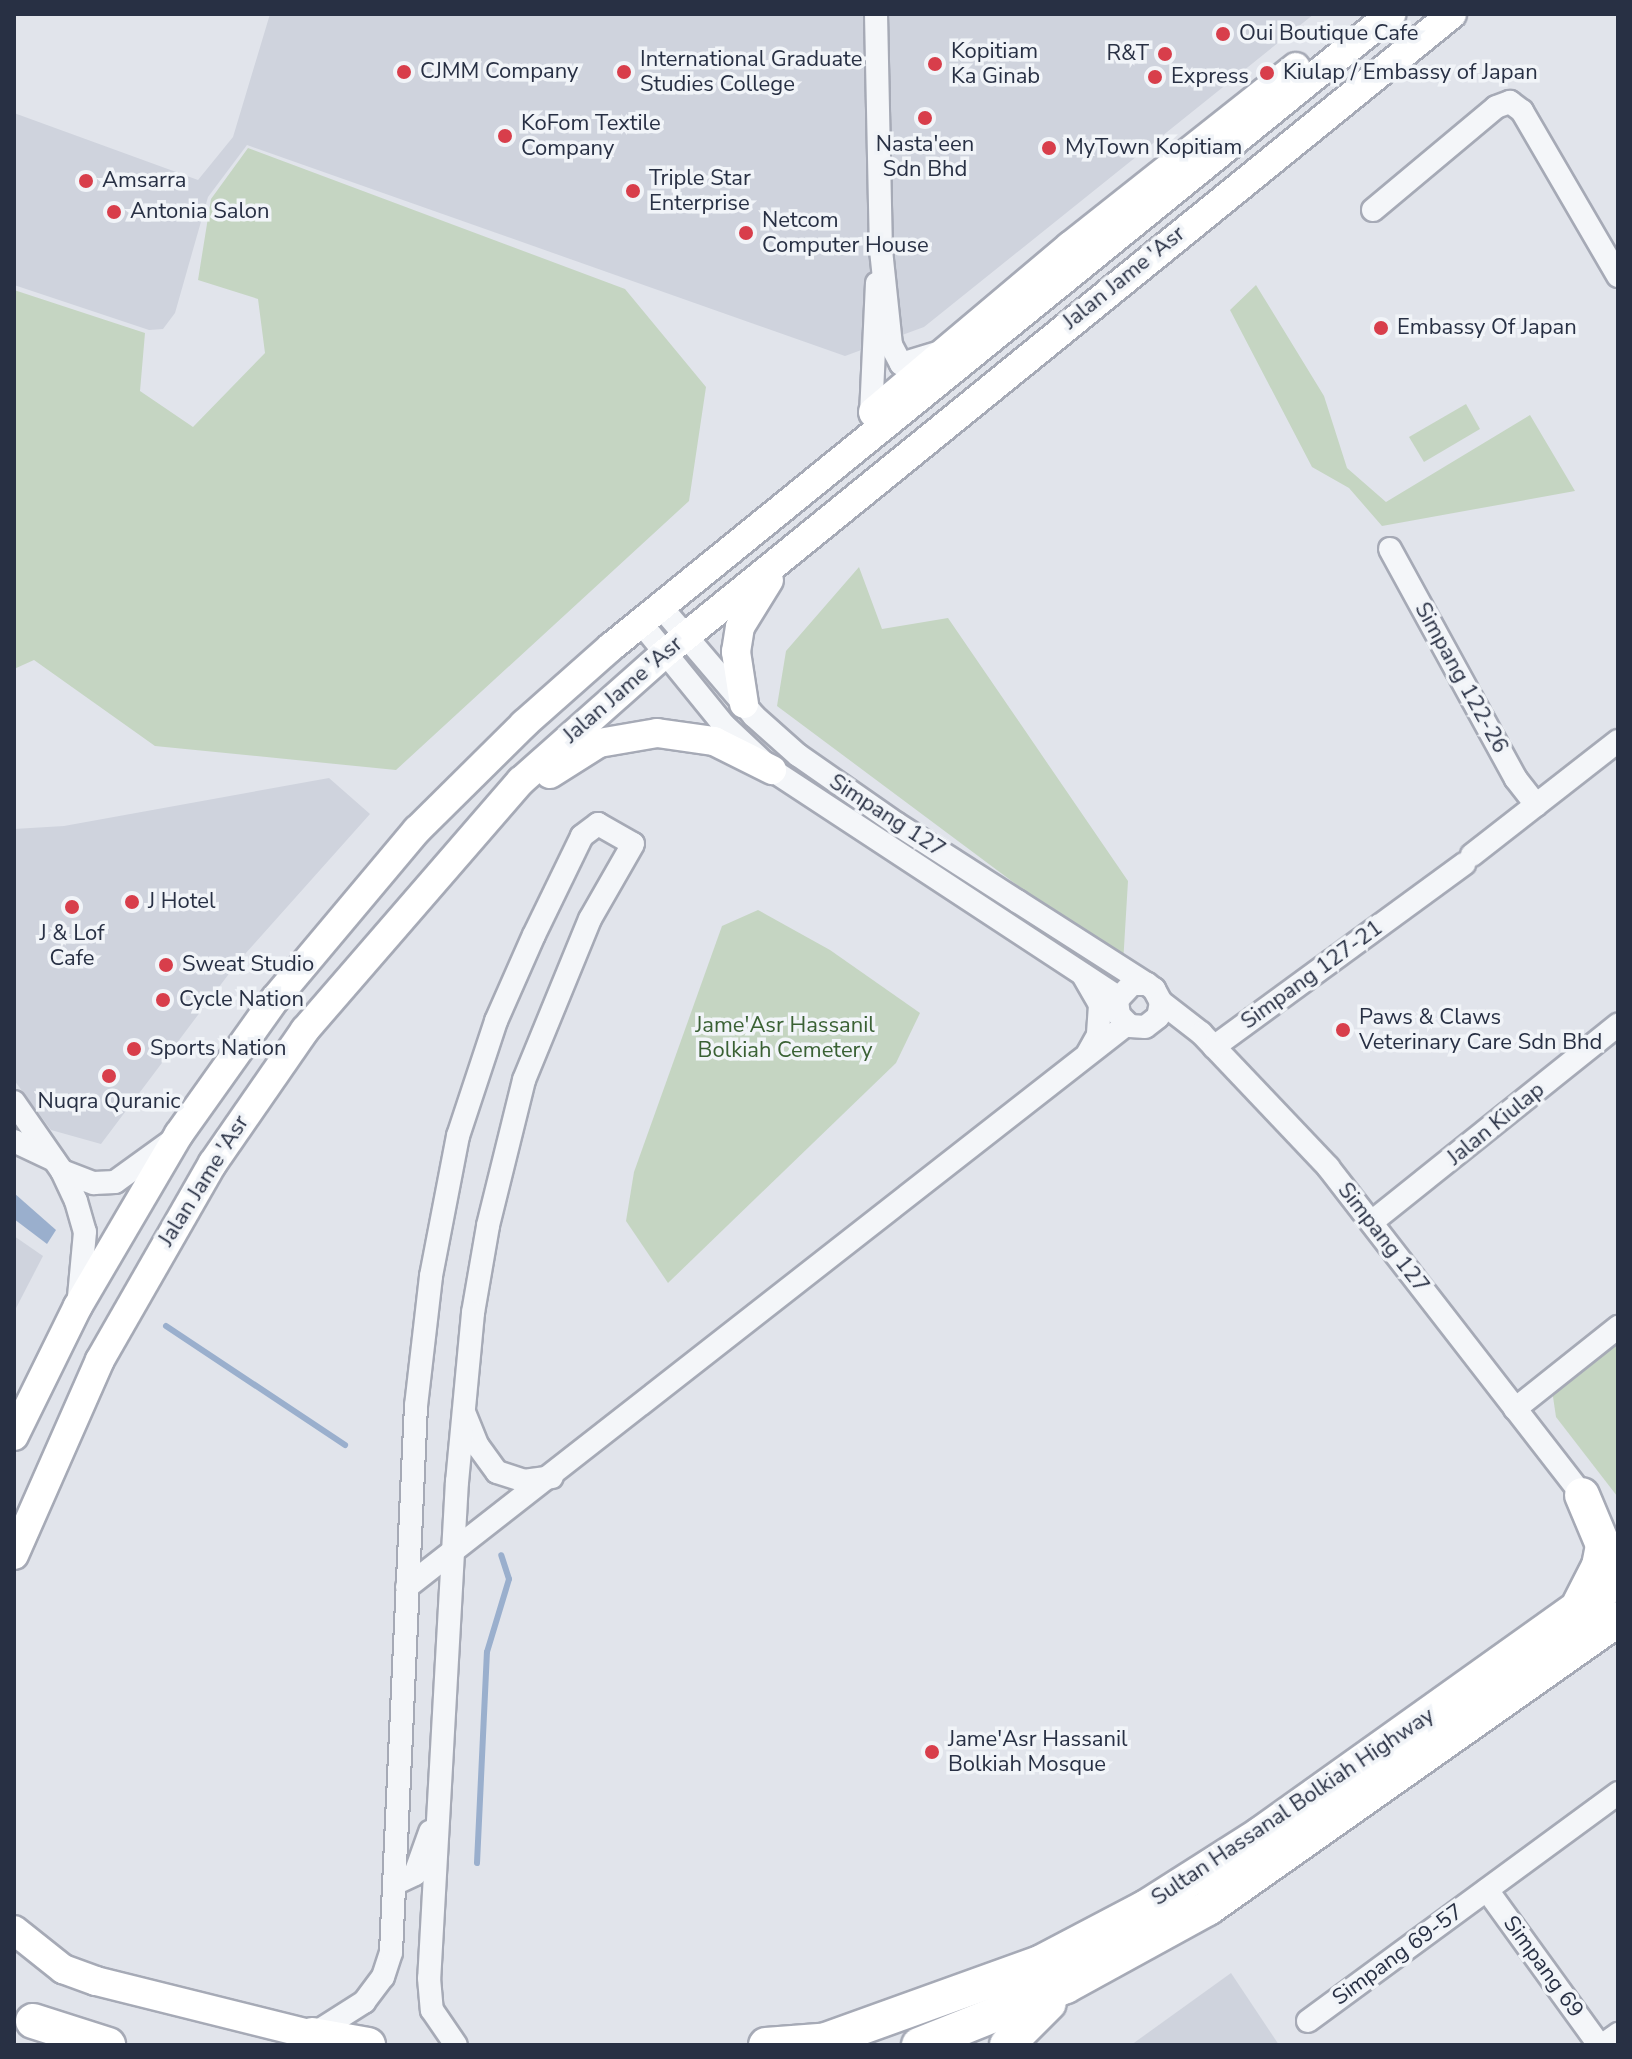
<!DOCTYPE html>
<style>
body{margin:0}
#map{position:relative;width:1632px;height:2059px;overflow:hidden;background:#e1e4eb;font-family:"Nunito Sans",sans-serif}
div>[style]{position:absolute}
.built>*{inset:0;background:#cfd3dd}
.green>*{inset:0;background:#c5d5c2}
.water>*{inset:0;background:#9aafcd}
.stream>*{height:6px;margin:-3px;padding:0 3px;transform-origin:3px;border-radius:3px;background:#9aafcd}
.roads{filter:drop-shadow(2px 0 #a6aab6) drop-shadow(-2px 0 #a6aab6) drop-shadow(0 2px #a6aab6) drop-shadow(0 -2px #a6aab6)}
.minor>*{height:22px;margin:-11px;padding:0 11px;transform-origin:11px;border-radius:11px;background:#f4f6f9}
.major>*{height:28px;margin:-14px;padding:0 14px;transform-origin:14px;border-radius:14px;background:#fff}
.highway>*{height:34px;margin:-17px;padding:0 17px;transform-origin:17px;border-radius:17px;background:#fff}
.dots>*{width:22px;height:22px;translate:-50% -50%;box-sizing:border-box;border:4px solid #f1f4f8;border-radius:50%}
span{translate:-50% -50%;white-space:nowrap;text-align:center;line-height:1.15;-webkit-text-stroke:7px #f1f4f8;paint-order:stroke}
.poi-label{font-size:22px;color:#283044}
.left{translate:0 -50%;text-align:left}
.right{translate:-100% -50%;text-align:right}
.street-label{font-size:22px;color:#283044}
.park-label{font-size:22px;color:#3a6134}
.frame{position:absolute;inset:0;border:16px solid #283044;pointer-events:none}
</style>
<div id="map">
<div class="built">
<i style="clip-path:polygon(270px 14px,1314px 14px,924px 327px,845px 356px,247px 145px,208px 197px,175px 313px,163px 329px,149px 330px,14px 285px,14px 113px,198px 180px,233px 137px)"></i>
<i style="clip-path:polygon(329px 778px,370px 814px,237px 963px,101px 1144px,51px 1130px,14px 1080px,14px 829px,64px 826px)"></i>
<i style="clip-path:polygon(14px 1236px,43px 1256px,14px 1312px)"></i>
<i style="clip-path:polygon(1231px 1973px,1279px 2045px,1131px 2045px)"></i>
</div>
<div class="green">
<i style="clip-path:polygon(248px 148px,625px 289px,706px 387px,689px 501px,396px 770px,155px 746px,34px 660px,14px 669px,14px 290px,145px 333px,140px 391px,193px 427px,265px 353px,258px 299px,198px 280px,211px 199px)"></i>
<i style="clip-path:polygon(1256px 285px,1324px 396px,1347px 468px,1386px 502px,1530px 415px,1575px 491px,1382px 526px,1349px 488px,1312px 467px,1230px 310px)"></i>
<i style="clip-path:polygon(1466px 404px,1480px 429px,1424px 462px,1409px 437px)"></i>
<i style="clip-path:polygon(859px 567px,882px 629px,948px 618px,1128px 881px,1123px 964px,777px 706px,786px 651px)"></i>
<i style="clip-path:polygon(758px 910px,830px 950px,920px 1013px,896px 1063px,668px 1283px,626px 1221px,634px 1172px,722px 926px)"></i>
<i style="clip-path:polygon(1618px 1342px,1618px 1496px,1617px 1496px,1556px 1417px,1552px 1390px,1597px 1351px)"></i>
</div>
<div class="water">
<i style="clip-path:polygon(14px 1193px,56px 1230px,47px 1244px,14px 1219px)"></i>
</div>
<div class="stream">
<i style="left:166px;top:1326px;width:215px;rotate:33.6deg"></i>
<i style="left:477px;top:1863px;width:211px;rotate:-87.3deg"></i>
<i style="left:487px;top:1652px;width:76px;rotate:-73.2deg"></i>
<i style="left:509px;top:1579px;width:25px;rotate:-108deg"></i>
</div>
<div class="roads">
<div class="minor">
<i style="left:876px;top:14px;width:236px;rotate:88.8deg"></i>
<i style="left:881px;top:250px;width:96px;rotate:84deg"></i>
<i style="left:891px;top:345px;width:21px;rotate:62deg"></i>
<i style="left:901px;top:364px;width:37px;rotate:-17deg"></i>
<i style="left:1373px;top:210px;width:160px;rotate:-39.9deg"></i>
<i style="left:1496px;top:107px;width:15px;rotate:-20deg"></i>
<i style="left:1510px;top:102px;width:15px;rotate:37deg"></i>
<i style="left:1522px;top:111px;width:191px;rotate:59.8deg"></i>
<i style="left:871px;top:415px;width:132px;rotate:-87.4deg"></i>
<i style="left:1390px;top:549px;width:262px;rotate:61.3deg"></i>
<i style="left:1516px;top:779px;width:33px;rotate:52deg"></i>
<i style="left:661px;top:607px;width:143px;rotate:49.5deg"></i>
<i style="left:754px;top:716px;width:59px;rotate:41.6deg"></i>
<i style="left:798px;top:755px;width:121px;rotate:34.9deg"></i>
<i style="left:897px;top:824px;width:143px;rotate:32.7deg"></i>
<i style="left:1017px;top:901px;width:154px;rotate:32.6deg"></i>
<i style="left:1147px;top:984px;width:9px;rotate:36deg"></i>
<i style="left:1154px;top:989px;width:15px;rotate:62deg"></i>
<i style="left:1161px;top:1002px;width:15px;rotate:101deg"></i>
<i style="left:1158px;top:1017px;width:16px;rotate:142deg"></i>
<i style="left:1145px;top:1027px;width:15px;rotate:-176deg"></i>
<i style="left:1130px;top:1026px;width:16px;rotate:-135deg"></i>
<i style="left:1119px;top:1015px;width:15px;rotate:-98deg"></i>
<i style="left:1117px;top:1000px;width:22px;rotate:-47deg"></i>
<i style="left:1132px;top:984px;width:15px"></i>
<i style="left:641px;top:623px;width:132px;rotate:50.9deg"></i>
<i style="left:724px;top:725px;width:66px;rotate:43.2deg"></i>
<i style="left:772px;top:770px;width:414px;rotate:33.3deg"></i>
<i style="left:1472px;top:855px;width:185px;rotate:-38deg"></i>
<i style="left:1083px;top:975px;width:34px;rotate:60deg"></i>
<i style="left:1100px;top:1005px;width:30px;rotate:94deg"></i>
<i style="left:1098px;top:1035px;width:21px;rotate:119deg"></i>
<i style="left:1161px;top:1002px;width:51px;rotate:37.8deg"></i>
<i style="left:1201px;top:1033px;width:185px;rotate:46.5deg"></i>
<i style="left:1328px;top:1167px;width:415px;rotate:52.2deg"></i>
<i style="left:1214px;top:1047px;width:310px;rotate:-36.2deg"></i>
<i style="left:14px;top:1102px;width:84px;rotate:55.2deg"></i>
<i style="left:62px;top:1171px;width:33px;rotate:65deg"></i>
<i style="left:76px;top:1201px;width:32px;rotate:74deg"></i>
<i style="left:85px;top:1232px;width:65px;rotate:95.3deg"></i>
<i style="left:14px;top:1141px;width:44px;rotate:25.4deg"></i>
<i style="left:62px;top:1171px;width:34px;rotate:21deg"></i>
<i style="left:94px;top:1183px;width:21px;rotate:-3deg"></i>
<i style="left:115px;top:1182px;width:68px;rotate:-36deg"></i>
<i style="left:1373px;top:1221px;width:314px;rotate:-38.7deg"></i>
<i style="left:1515px;top:1409px;width:132px;rotate:-38.5deg"></i>
<i style="left:464px;top:1412px;width:37px;rotate:68deg"></i>
<i style="left:478px;top:1446px;width:32px;rotate:54deg"></i>
<i style="left:497px;top:1472px;width:28px;rotate:18deg"></i>
<i style="left:524px;top:1481px;width:28px;rotate:-8deg"></i>
<i style="left:407px;top:1587px;width:914px;rotate:-38.02deg"></i>
<i style="left:394px;top:1884px;width:23px;rotate:-25deg"></i>
<i style="left:415px;top:1874px;width:45px;rotate:-70.3deg"></i>
<i style="left:1487px;top:1890px;width:191px;rotate:54.1deg"></i>
<i style="left:1308px;top:2021px;width:385px;rotate:-36.3deg"></i>
<i style="left:312px;top:2035px;width:62px;rotate:-32.4deg"></i>
<i style="left:364px;top:2002px;width:31px;rotate:-53deg"></i>
<i style="left:383px;top:1977px;width:26px;rotate:-72deg"></i>
<i style="left:391px;top:1952px;width:547px;rotate:-87.38deg"></i>
<i style="left:416px;top:1406px;width:131px;rotate:-83.4deg"></i>
<i style="left:431px;top:1276px;width:143px;rotate:-79.1deg"></i>
<i style="left:458px;top:1136px;width:121px;rotate:-71.7deg"></i>
<i style="left:496px;top:1021px;width:94px;rotate:-66.2deg"></i>
<i style="left:534px;top:935px;width:110px;rotate:-64.1deg"></i>
<i style="left:582px;top:836px;width:20px;rotate:-37deg"></i>
<i style="left:598px;top:824px;width:40px;rotate:29.7deg"></i>
<i style="left:633px;top:844px;width:86px;rotate:119.8deg"></i>
<i style="left:590px;top:919px;width:174px;rotate:112.3deg"></i>
<i style="left:524px;top:1080px;width:150px;rotate:103.9deg"></i>
<i style="left:488px;top:1226px;width:88px;rotate:99.8deg"></i>
<i style="left:473px;top:1313px;width:169px;rotate:95.4deg"></i>
<i style="left:457px;top:1481px;width:498px;rotate:93.2deg"></i>
<i style="left:429px;top:1978px;width:32px;rotate:85deg"></i>
<i style="left:432px;top:2010px;width:42px;rotate:55.6deg"></i>
<i style="left:1603px;top:2045px;width:19px;rotate:-36deg"></i>
</div>
<div class="major">
<i style="left:873px;top:412px;width:258px;rotate:-40.1deg"></i>
<i style="left:1070px;top:246px;width:288px;rotate:-38.4deg"></i>
<i style="left:744px;top:704px;width:53px;rotate:-98.7deg"></i>
<i style="left:736px;top:652px;width:25px;rotate:-81deg"></i>
<i style="left:740px;top:627px;width:55px;rotate:-58.3deg"></i>
<i style="left:550px;top:774px;width:58px;rotate:-32.3deg"></i>
<i style="left:599px;top:743px;width:59px;rotate:-9.8deg"></i>
<i style="left:657px;top:733px;width:58px;rotate:8deg"></i>
<i style="left:714px;top:741px;width:65px;rotate:26.6deg"></i>
<i style="left:14px;top:1436px;width:145px;rotate:-63.8deg"></i>
<i style="left:78px;top:1306px;width:199px;rotate:-59.6deg"></i>
<i style="left:179px;top:1134px;width:166px;rotate:-54.6deg"></i>
<i style="left:275px;top:999px;width:221px;rotate:-50deg"></i>
<i style="left:417px;top:830px;width:151px;rotate:-44.7deg"></i>
<i style="left:524px;top:724px;width:116px;rotate:-41.5deg"></i>
<i style="left:611px;top:647px;width:1005px;rotate:-39.06deg"></i>
<i style="left:14px;top:1555px;width:213px;rotate:-66.2deg"></i>
<i style="left:100px;top:1360px;width:227px;rotate:-60.2deg"></i>
<i style="left:213px;top:1163px;width:162px;rotate:-55.3deg"></i>
<i style="left:305px;top:1030px;width:330px;rotate:-49.1deg"></i>
<i style="left:521px;top:781px;width:191px;rotate:-41.6deg"></i>
<i style="left:664px;top:654px;width:1015px;rotate:-39.08deg"></i>
<i style="left:14px;top:1930px;width:63px;rotate:38.5deg"></i>
<i style="left:63px;top:1969px;width:35px;rotate:20deg"></i>
<i style="left:96px;top:1981px;width:223px;rotate:14deg"></i>
</div>
<div class="highway">
<i style="left:1580px;top:1603px;width:42px;rotate:-62.8deg"></i>
<i style="left:1599px;top:1566px;width:21px;rotate:-79deg"></i>
<i style="left:1603px;top:1545px;width:54px;rotate:-112.8deg"></i>
<i style="left:33px;top:2021px;width:79px;rotate:17.7deg"></i>
<i style="left:312px;top:2035px;width:57px;rotate:10.1deg"></i>
<i style="left:766px;top:2045px;width:66px;rotate:-4.3deg"></i>
<i style="left:812px;top:2045px;width:245px;rotate:-19.8deg"></i>
<i style="left:1042px;top:1962px;width:116px;rotate:-27.7deg"></i>
<i style="left:1145px;top:1908px;width:138px;rotate:-32.5deg"></i>
<i style="left:1261px;top:1834px;width:439px;rotate:-35.5deg"></i>
<i style="left:919px;top:2045px;width:158px;rotate:-21.9deg"></i>
<i style="left:1066px;top:1986px;width:162px;rotate:-28.8deg"></i>
<i style="left:1208px;top:1908px;width:502px;rotate:-35.18deg"></i>
<i style="left:1007px;top:2045px;width:59px;rotate:-45deg"></i>
</div>
</div>
<div class="dots">
<i style="left:1223px;top:34px;background:#d83e4b"></i>
<i style="left:1165px;top:54px;background:#d83e4b"></i>
<i style="left:935px;top:64px;background:#d83e4b"></i>
<i style="left:404px;top:72px;background:#d83e4b"></i>
<i style="left:624px;top:72px;background:#d83e4b"></i>
<i style="left:1267px;top:73px;background:#d83e4b"></i>
<i style="left:1155px;top:77px;background:#d83e4b"></i>
<i style="left:925px;top:118px;background:#d83e4b"></i>
<i style="left:505px;top:136px;background:#d83e4b"></i>
<i style="left:1049px;top:148px;background:#d83e4b"></i>
<i style="left:86px;top:181px;background:#d83e4b"></i>
<i style="left:633px;top:191px;background:#d83e4b"></i>
<i style="left:114px;top:212px;background:#d83e4b"></i>
<i style="left:746px;top:233px;background:#d83e4b"></i>
<i style="left:1381px;top:328px;background:#d83e4b"></i>
<i style="left:132px;top:902px;background:#d83e4b"></i>
<i style="left:72px;top:907px;background:#d83e4b"></i>
<i style="left:166px;top:965px;background:#d83e4b"></i>
<i style="left:163px;top:1000px;background:#d83e4b"></i>
<i style="left:1343px;top:1030px;background:#d83e4b"></i>
<i style="left:134px;top:1049px;background:#d83e4b"></i>
<i style="left:109px;top:1076px;background:#d83e4b"></i>
<i style="left:932px;top:1752px;background:#d83e4b"></i>
</div>
<div class="poi-label">
<span class="left" style="left:1239px;top:34px">Oui Boutique Cafe</span>
<span class="left" style="left:951px;top:64px">Kopitiam<br>Ka Ginab</span>
<span class="right" style="left:1149px;top:54px">R&amp;T</span>
<span class="left" style="left:640px;top:72px">International Graduate<br>Studies College</span>
<span class="left" style="left:420px;top:72px">CJMM Company</span>
<span class="left" style="left:1283px;top:73px">Kiulap / Embassy of Japan</span>
<span class="left" style="left:1171px;top:77px">Express</span>
<span class="left" style="left:521px;top:136px">KoFom Textile<br>Company</span>
<span style="left:925px;top:157px">Nasta'een<br>Sdn Bhd</span>
<span class="left" style="left:1065px;top:148px">MyTown Kopitiam</span>
<span class="left" style="left:649px;top:191px">Triple Star<br>Enterprise</span>
<span class="left" style="left:102px;top:181px">Amsarra</span>
<span class="left" style="left:130px;top:212px">Antonia Salon</span>
<span class="left" style="left:762px;top:233px">Netcom<br>Computer House</span>
<span class="left" style="left:1397px;top:328px">Embassy Of Japan</span>
<span class="left" style="left:148px;top:902px">J Hotel</span>
<span style="left:72px;top:946px">J &amp; Lof<br>Cafe</span>
<span class="left" style="left:182px;top:965px">Sweat Studio</span>
<span class="left" style="left:179px;top:1000px">Cycle Nation</span>
<span class="left" style="left:1359px;top:1030px">Paws &amp; Claws<br>Veterinary Care Sdn Bhd</span>
<span class="left" style="left:150px;top:1049px">Sports Nation</span>
<span style="left:109px;top:1102px">Nuqra Quranic</span>
<span class="left" style="left:948px;top:1752px">Jame'Asr Hassanil<br>Bolkiah Mosque</span>
</div>
<div class="street-label">
<span style="left:1124px;top:278px;rotate:-39deg">Jalan Jame 'Asr</span>
<span style="left:1461px;top:678px;rotate:61deg">Simpang 122-26</span>
<span style="left:623px;top:690px;rotate:-41deg">Jalan Jame 'Asr</span>
<span style="left:887px;top:816px;rotate:33deg">Simpang 127</span>
<span style="left:1312px;top:975px;rotate:-36deg">Simpang 127-21</span>
<span style="left:1496px;top:1124px;rotate:-39deg">Jalan Kiulap</span>
<span style="left:204px;top:1181px;rotate:-58deg">Jalan Jame 'Asr</span>
<span style="left:1383px;top:1238px;rotate:52deg">Simpang 127</span>
<span style="left:1293px;top:1807px;rotate:-34deg">Sultan Hassanal Bolkiah Highway</span>
<span style="left:1398px;top:1955px;rotate:-36deg">Simpang 69-57</span>
<span style="left:1543px;top:1967px;rotate:54deg">Simpang 69</span>
</div>
<div class="park-label">
<span style="left:785px;top:1038px">Jame'Asr Hassanil<br>Bolkiah Cemetery</span>
</div>
<div class="frame"></div>
</div>
